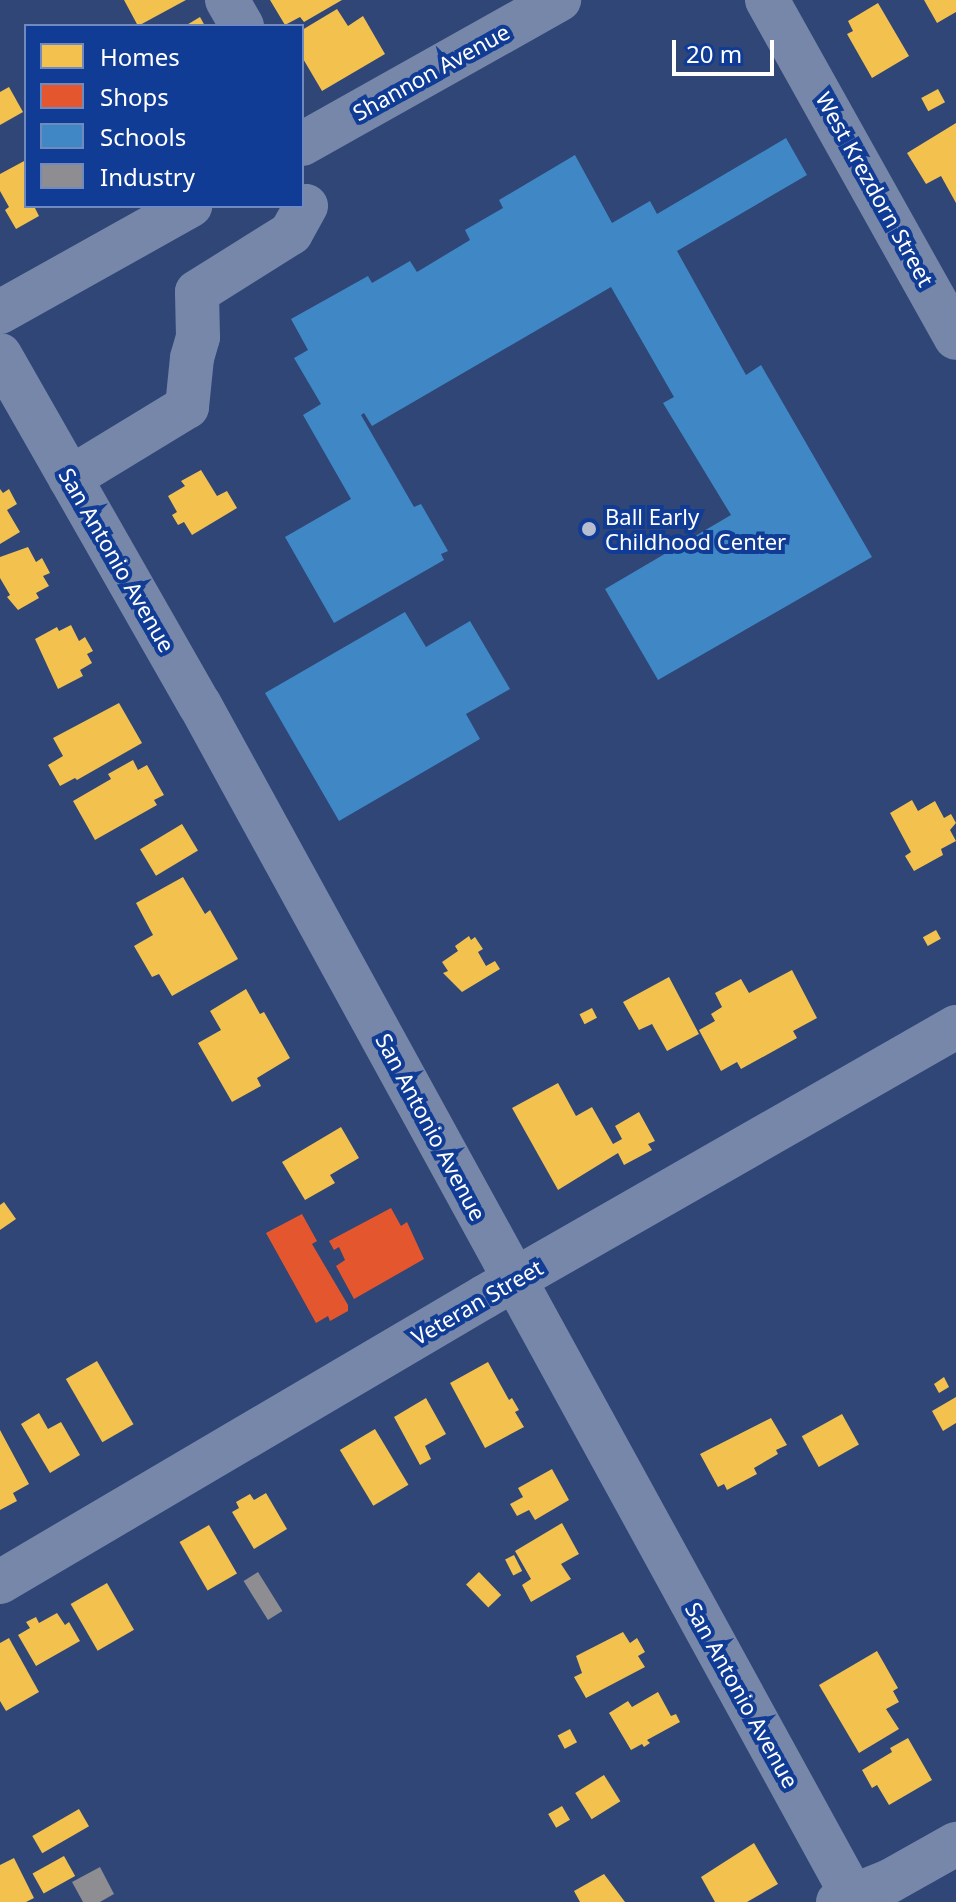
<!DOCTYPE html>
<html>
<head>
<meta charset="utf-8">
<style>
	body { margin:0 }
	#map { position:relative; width:956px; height:1902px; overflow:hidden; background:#2f4677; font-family:"Noto Sans",sans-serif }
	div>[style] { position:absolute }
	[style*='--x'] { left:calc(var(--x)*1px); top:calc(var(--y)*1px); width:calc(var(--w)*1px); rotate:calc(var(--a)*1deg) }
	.homes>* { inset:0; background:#f2c14e; transform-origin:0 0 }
	.shops>* { inset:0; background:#e4572e }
	.schools>* { inset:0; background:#3f88c5 }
	.industry>* { inset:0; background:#8d8d92; transform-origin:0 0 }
	.minor>* { height:44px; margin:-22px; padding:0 22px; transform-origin:22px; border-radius:22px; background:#7787a9 }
	.dots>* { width:22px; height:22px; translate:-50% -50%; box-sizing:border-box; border:4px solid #103c96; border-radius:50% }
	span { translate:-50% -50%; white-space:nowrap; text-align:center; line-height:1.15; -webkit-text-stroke:8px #103c96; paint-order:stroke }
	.street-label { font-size:22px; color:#fff }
	.poi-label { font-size:22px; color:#fff }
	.left { translate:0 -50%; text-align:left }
	.legend { position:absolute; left:24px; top:24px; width:280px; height:184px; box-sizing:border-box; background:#103c96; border:2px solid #708ac0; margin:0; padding:10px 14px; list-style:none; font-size:24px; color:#fff }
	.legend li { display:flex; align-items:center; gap:16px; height:40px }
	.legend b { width:40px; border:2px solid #708ac0 }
	.scale { position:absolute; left:672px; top:40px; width:102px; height:36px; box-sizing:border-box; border:4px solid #fff; border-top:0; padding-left:10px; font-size:24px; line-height:28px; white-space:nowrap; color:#fff; -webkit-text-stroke:6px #103c96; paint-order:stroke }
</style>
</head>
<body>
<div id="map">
	<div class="homes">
		<div style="clip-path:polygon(124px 0,186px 0,138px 26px)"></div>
		<div style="clip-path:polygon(270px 0,342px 0,304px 22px,300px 17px,285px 25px)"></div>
		<div style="clip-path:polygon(924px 0,956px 0,956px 12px,937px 23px)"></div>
		<div style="clip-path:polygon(878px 3px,909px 56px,872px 78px,847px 34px,853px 31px,848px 21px)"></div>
		<div style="clip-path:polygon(337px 9px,348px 26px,363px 16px,385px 54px,322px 91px,302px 57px,302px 30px)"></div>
		<div style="clip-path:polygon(200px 17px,205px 26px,185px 26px)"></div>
		<div style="clip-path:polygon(9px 87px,23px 112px,0 125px,0 92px)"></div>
		<div style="left:938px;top:89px;width:15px;height:19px;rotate:62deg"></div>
		<div style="clip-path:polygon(956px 123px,956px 203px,941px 176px,926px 184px,907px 153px)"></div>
		<div style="clip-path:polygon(26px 160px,26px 206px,34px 206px,39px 216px,16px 229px,5px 210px,9px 207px,0 191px,0 174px)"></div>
		<div style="clip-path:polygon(201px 470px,217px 496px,227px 491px,237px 508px,192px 535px,184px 522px,178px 525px,172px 515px,177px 512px,168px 496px,185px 486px,181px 481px)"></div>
		<div style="clip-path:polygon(0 489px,3px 493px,9px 489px,17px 504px,7px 510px,20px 532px,0 544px)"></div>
		<div style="clip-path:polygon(28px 547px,36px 562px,42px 558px,50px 573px,43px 576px,49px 586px,36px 593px,39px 598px,18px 610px,7px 597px,10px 595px,0 578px,0 557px)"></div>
		<div style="clip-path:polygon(71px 625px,79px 641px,85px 637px,93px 651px,87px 654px,92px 663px,80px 670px,83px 676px,58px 689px,35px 639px,57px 627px,59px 631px)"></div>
		<div style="clip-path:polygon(119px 703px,142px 743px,77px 780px,75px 778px,60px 786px,48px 765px,63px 756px,53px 738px)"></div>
		<div style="clip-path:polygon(133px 760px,138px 770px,147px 765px,164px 795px,154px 800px,157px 805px,95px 840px,73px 801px,111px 779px,108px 774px)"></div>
		<div style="clip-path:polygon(912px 800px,918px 811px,935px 801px,944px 818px,951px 814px,956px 823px,950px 830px,956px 841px,941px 849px,943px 855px,914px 871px,905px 856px,911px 852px,890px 813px)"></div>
		<div style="left:182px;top:824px;width:31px;height:49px;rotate:59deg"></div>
		<div style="clip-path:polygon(183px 877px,205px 914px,210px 910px,238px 959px,172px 996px,159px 974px,152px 977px,134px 946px,153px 935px,136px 903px)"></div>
		<div style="left:936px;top:930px;width:10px;height:15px;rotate:61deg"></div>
		<div style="clip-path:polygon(469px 936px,471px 940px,475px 937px,483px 949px,478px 952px,486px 966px,495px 961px,500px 969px,462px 992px,443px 973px,448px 971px,442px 962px,458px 951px,455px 946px)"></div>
		<div style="clip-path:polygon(792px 970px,817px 1018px,793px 1031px,797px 1038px,741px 1069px,737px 1062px,721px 1071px,699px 1030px,715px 1021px,711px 1014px,722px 1007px,715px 993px,741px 979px,749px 993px)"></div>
		<div style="clip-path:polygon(669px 977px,699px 1034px,667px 1051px,652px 1024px,639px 1030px,623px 1002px)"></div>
		<div style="clip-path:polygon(246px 989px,260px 1014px,264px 1012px,290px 1058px,257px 1078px,261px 1086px,232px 1102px,198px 1043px,221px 1030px,210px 1011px)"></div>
		<div style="left:592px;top:1008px;width:11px;height:14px;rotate:63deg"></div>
		<div style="clip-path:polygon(558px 1083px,576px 1116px,592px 1107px,613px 1144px,622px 1139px,615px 1126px,639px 1112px,655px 1141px,648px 1144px,652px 1150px,624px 1165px,618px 1153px,558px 1190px,512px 1108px)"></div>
		<div style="clip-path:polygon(341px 1127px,359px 1158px,330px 1175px,335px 1183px,305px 1200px,282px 1162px)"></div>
		<div style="clip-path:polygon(4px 1202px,16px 1219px,0 1230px,0 1205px)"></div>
		<div style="left:97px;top:1361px;width:73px;height:36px;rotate:60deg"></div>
		<div style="clip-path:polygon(488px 1362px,509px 1400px,512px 1398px,519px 1410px,515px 1412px,524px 1427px,485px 1448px,450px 1383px)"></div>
		<div style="clip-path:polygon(944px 1377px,949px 1387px,939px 1393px,934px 1384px)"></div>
		<div style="clip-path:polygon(956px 1397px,956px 1423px,943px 1431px,932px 1411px)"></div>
		<div style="clip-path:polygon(426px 1398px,446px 1434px,425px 1446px,431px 1459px,420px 1465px,394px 1417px)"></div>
		<div style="clip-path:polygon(39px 1413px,48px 1429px,61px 1422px,80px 1455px,50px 1473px,21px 1424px)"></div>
		<div style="left:842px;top:1414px;width:35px;height:46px;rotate:61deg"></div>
		<div style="clip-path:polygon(771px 1418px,787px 1445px,776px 1450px,778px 1454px,754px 1468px,757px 1474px,727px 1490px,724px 1484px,718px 1487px,700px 1454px)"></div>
		<div style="left:375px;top:1429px;width:65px;height:41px;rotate:59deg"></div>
		<div style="clip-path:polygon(0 1430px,29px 1484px,13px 1493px,17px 1501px,0 1510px)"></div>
		<div style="clip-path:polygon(552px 1469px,569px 1500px,535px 1520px,529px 1510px,517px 1516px,510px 1504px,523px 1497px,518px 1488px)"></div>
		<div style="clip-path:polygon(266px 1493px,287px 1529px,254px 1549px,232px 1512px,239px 1508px,236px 1502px,250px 1494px,254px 1500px)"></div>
		<div style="clip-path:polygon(562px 1523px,579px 1554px,561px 1564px,571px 1579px,531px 1602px,522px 1585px,531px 1579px,515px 1551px)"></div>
		<div style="left:209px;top:1525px;width:56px;height:34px;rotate:60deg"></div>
		<div style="left:514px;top:1555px;width:18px;height:10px;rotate:63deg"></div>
		<div style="left:479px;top:1572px;width:32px;height:18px;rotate:46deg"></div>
		<div style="left:107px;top:1583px;width:54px;height:42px;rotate:60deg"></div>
		<div style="clip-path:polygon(57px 1613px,65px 1625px,69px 1622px,80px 1641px,36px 1666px,18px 1635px,30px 1628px,26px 1622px,36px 1617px,39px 1623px)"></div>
		<div style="clip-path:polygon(623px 1632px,630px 1643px,637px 1638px,645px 1652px,638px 1656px,645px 1667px,586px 1698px,574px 1677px,582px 1673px,576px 1656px)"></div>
		<div style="clip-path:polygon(9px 1638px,39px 1692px,6px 1711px,0 1701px,0 1643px)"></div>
		<div style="clip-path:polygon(877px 1651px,898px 1688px,893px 1691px,899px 1702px,886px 1709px,899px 1729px,859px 1753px,819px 1685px)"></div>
		<div style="clip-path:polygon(658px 1692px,671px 1716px,676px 1714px,680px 1722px,647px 1740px,650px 1743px,644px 1747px,642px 1744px,631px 1750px,609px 1713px,628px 1701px,632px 1707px)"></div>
		<div style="left:570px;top:1729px;width:15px;height:14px;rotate:62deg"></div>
		<div style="clip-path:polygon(908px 1738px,932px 1780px,889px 1805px,877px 1785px,872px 1788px,862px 1770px,892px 1752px,890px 1748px)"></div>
		<div style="left:604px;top:1775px;width:31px;height:34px;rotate:58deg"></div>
		<div style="left:562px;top:1806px;width:16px;height:16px;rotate:60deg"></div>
		<div style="left:79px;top:1809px;width:20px;height:54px;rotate:60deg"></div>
		<div style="clip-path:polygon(754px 1843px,778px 1884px,747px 1902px,715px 1902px,701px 1877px)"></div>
		<div style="left:64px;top:1856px;width:23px;height:36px;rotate:61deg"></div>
		<div style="clip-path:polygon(14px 1858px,34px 1898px,26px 1902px,0 1902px,0 1865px)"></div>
		<div style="clip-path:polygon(604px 1874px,625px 1902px,580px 1902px,574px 1891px)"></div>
	</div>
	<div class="shops">
		<div style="clip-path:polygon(391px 1208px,401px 1226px,407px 1222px,424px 1259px,354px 1299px,336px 1266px,345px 1260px,339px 1247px,334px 1250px,329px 1241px)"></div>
		<div style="clip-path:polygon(302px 1214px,317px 1241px,312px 1244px,348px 1305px,348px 1311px,330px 1321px,328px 1316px,316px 1323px,266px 1233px)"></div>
	</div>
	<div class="schools">
		<div style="clip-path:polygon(786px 138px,807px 175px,677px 251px,746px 375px,761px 365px,872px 557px,658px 680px,605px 589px,731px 515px,663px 403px,674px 397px,611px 287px,372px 426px,364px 413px,361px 415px,414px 507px,421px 504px,448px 551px,441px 554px,444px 560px,334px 623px,285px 537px,351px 499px,303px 415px,321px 404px,294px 358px,308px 350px,291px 319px,368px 276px,372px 283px,410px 261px,417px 272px,470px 240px,465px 230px,503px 208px,499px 200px,575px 155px,612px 223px,650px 201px,657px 214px)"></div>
		<div style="clip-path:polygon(405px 612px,426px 647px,470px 621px,510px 689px,466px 714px,480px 739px,339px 821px,265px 693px)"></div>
	</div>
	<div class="industry">
		<div style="left:258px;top:1572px;width:46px;height:17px;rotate:58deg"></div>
		<div style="clip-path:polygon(100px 1867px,114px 1894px,100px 1902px,83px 1902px,72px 1882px)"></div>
	</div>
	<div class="minor">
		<div style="--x:227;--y:0;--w:30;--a:60"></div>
		<div style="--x:767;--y:0;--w:387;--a:60.8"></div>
		<div style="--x:302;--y:144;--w:295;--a:-29.3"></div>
		<div style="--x:0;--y:312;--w:218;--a:-29.2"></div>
		<div style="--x:0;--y:355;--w:403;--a:60.3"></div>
		<div style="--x:200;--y:705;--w:1365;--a:61.28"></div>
		<div style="--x:70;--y:478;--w:137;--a:-31.3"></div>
		<div style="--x:187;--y:407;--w:49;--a:-84.2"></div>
		<div style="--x:192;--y:358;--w:22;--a:-74"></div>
		<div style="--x:198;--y:337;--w:45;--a:-91.3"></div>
		<div style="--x:197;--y:292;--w:111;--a:-32.1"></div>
		<div style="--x:291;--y:233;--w:31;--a:-61"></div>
		<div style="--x:0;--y:1582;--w:562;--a:-30.49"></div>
		<div style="--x:484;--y:1297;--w:544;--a:-29.77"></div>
		<div style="--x:838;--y:1902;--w:56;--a:-22"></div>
		<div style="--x:890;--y:1881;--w:76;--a:-29.3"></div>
	</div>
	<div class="dots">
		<div style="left:589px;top:529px;background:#b6becf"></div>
	</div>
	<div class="street-label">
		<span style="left:431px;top:72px;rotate:-29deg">Shannon Avenue</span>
		<span style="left:875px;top:189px;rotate:61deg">West Krezdorn Street</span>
		<span style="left:117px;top:560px;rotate:60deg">San Antonio Avenue</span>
		<span style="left:431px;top:1127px;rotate:62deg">San Antonio Avenue</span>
		<span style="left:477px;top:1302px;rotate:-30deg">Veteran Street</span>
		<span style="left:742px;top:1695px;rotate:61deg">San Antonio Avenue</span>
	</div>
	<div class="poi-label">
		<span class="left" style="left:605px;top:529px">Ball Early<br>Childhood Center</span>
	</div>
	<ul class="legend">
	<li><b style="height:22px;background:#f2c14e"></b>Homes</li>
	<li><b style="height:22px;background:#e4572e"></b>Shops</li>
	<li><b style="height:22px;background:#3f88c5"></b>Schools</li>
	<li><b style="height:22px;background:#8d8d92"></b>Industry</li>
	</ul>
	<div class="scale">20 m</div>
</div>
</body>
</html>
